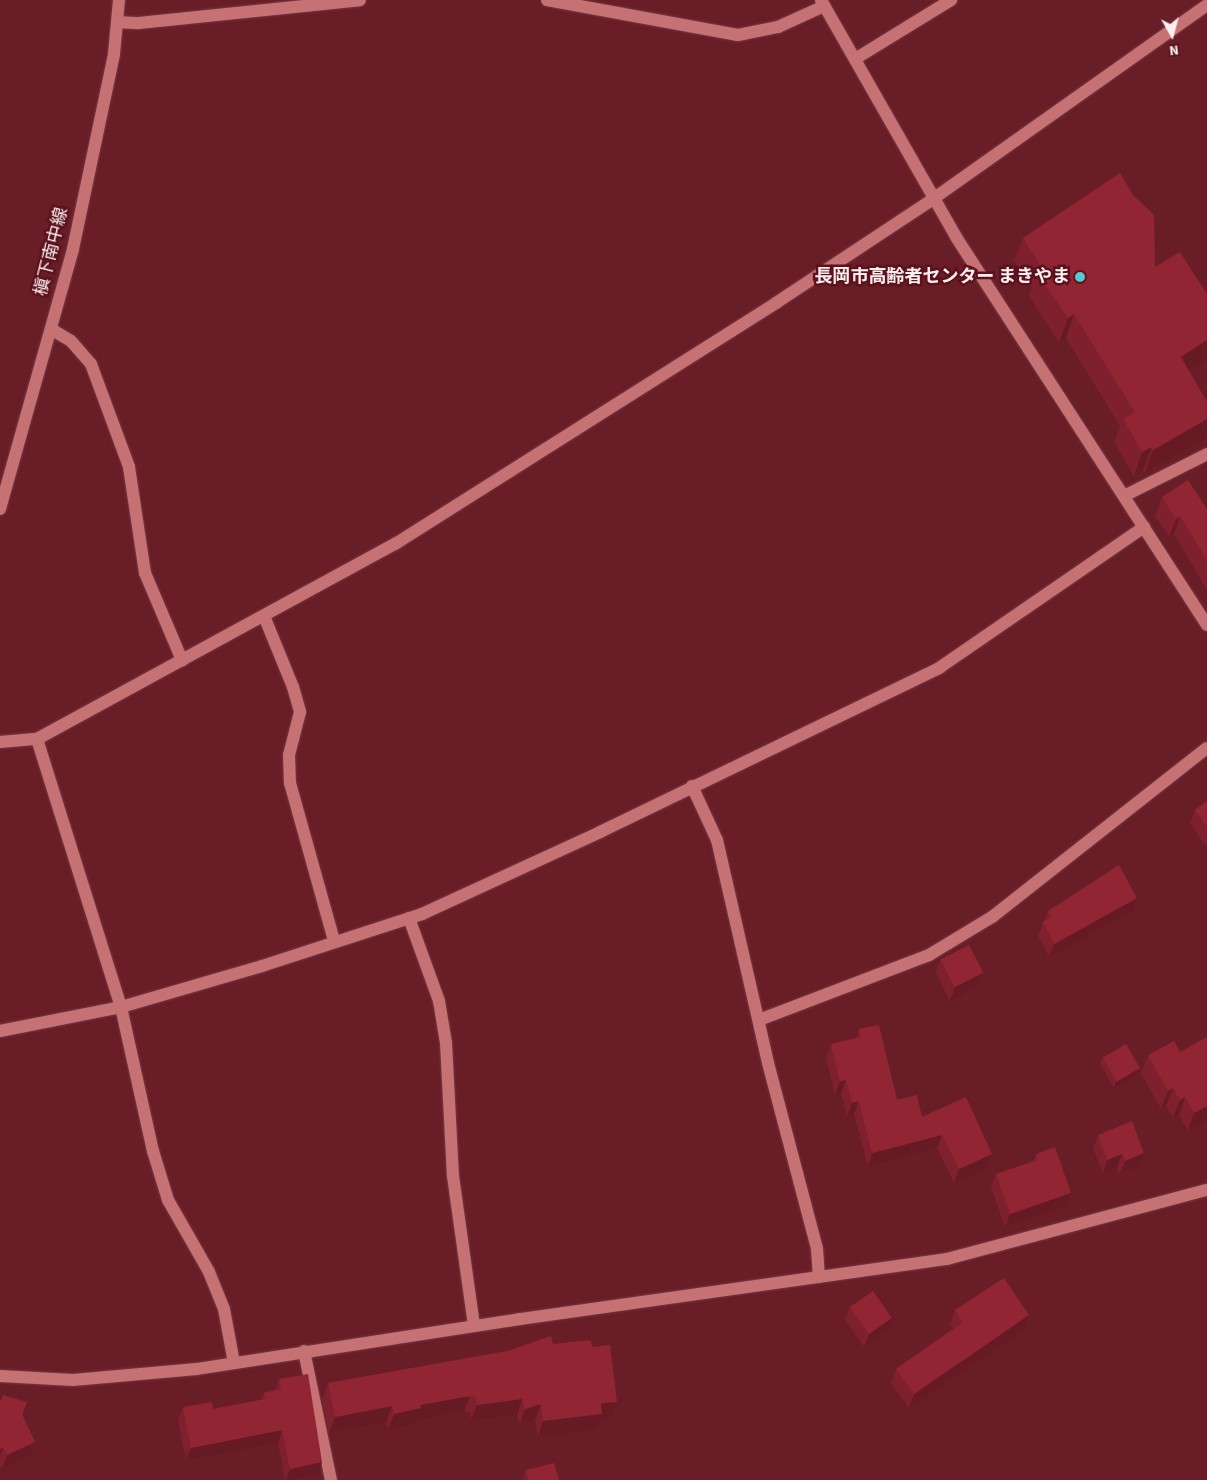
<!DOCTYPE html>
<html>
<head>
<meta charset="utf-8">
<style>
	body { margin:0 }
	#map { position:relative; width:1207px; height:1480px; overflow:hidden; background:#691e27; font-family:"Source Sans 3","Noto Sans JP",sans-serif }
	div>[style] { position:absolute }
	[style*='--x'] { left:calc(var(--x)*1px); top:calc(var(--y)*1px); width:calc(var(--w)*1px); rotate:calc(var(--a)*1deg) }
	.roads { filter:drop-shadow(0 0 1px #753a44) drop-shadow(0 0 1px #753a44) }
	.minor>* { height:12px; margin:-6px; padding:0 6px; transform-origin:6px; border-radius:6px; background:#c67174 }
	.secondary>* { height:12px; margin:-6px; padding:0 6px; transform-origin:6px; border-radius:6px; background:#c67174 }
	.wall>* { inset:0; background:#7e202d }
	.shaded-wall>* { inset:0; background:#661a24 }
	.building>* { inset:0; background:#922534; transform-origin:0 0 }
	.dots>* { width:14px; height:14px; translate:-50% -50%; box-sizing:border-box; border:2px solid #5d111d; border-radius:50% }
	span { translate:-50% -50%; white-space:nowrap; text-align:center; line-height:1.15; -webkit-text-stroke:5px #5d111d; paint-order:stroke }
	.street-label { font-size:18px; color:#faf0f0 }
	.poi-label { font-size:18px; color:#faf0f0; font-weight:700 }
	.right { translate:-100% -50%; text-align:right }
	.north { position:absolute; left:1147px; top:10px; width:50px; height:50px; -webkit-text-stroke:4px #5d111d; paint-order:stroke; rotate:173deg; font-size:14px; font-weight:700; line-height:20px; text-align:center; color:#faf0f0 }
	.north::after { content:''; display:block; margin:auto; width:18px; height:22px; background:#faf0f0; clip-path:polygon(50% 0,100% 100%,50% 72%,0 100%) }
</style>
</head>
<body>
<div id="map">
	<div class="roads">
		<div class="minor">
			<div style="--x:547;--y:0;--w:194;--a:10.4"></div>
			<div style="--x:738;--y:35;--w:41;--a:-11.3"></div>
			<div style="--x:778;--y:27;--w:51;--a:-24.5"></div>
			<div style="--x:821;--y:0;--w:273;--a:60.3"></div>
			<div style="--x:956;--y:237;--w:462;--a:57.1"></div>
			<div style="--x:117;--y:22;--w:22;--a:3"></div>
			<div style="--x:139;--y:23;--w:222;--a:-5.9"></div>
			<div style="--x:855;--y:59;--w:113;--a:-31.6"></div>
			<div style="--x:51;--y:329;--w:23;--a:31"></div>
			<div style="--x:71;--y:341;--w:30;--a:49"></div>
			<div style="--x:91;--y:364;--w:110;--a:69.7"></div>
			<div style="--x:129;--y:467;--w:107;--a:81.4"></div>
			<div style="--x:145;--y:573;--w:95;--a:67"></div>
			<div style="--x:1124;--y:496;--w:93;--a:-26.8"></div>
			<div style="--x:264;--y:616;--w:77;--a:67.8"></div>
			<div style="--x:293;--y:687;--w:26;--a:74"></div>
			<div style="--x:300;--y:712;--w:44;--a:104.3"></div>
			<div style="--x:289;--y:755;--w:28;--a:88"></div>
			<div style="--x:290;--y:783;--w:164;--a:74.4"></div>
			<div style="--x:37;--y:739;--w:281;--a:72.6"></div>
			<div style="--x:121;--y:1007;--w:148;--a:77.5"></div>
			<div style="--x:153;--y:1151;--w:51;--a:73"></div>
			<div style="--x:168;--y:1200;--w:83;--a:60.3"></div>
			<div style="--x:209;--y:1272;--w:40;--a:68"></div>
			<div style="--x:224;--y:1309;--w:55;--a:79.5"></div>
			<div style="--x:0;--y:742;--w:37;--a:-5"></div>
			<div style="--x:37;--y:739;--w:408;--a:-28.6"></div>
			<div style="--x:395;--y:544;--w:451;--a:-32.3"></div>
			<div style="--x:776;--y:303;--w:188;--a:-33.5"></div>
			<div style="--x:933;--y:199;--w:336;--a:-35.3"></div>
			<div style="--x:692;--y:786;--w:60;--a:65.2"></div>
			<div style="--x:717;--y:840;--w:229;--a:77.1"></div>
			<div style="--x:768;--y:1063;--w:192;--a:75.2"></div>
			<div style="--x:817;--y:1249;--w:28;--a:86"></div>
			<div style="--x:409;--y:918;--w:88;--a:70.1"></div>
			<div style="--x:439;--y:1001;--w:43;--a:80.5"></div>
			<div style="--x:446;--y:1043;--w:133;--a:87"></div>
			<div style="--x:453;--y:1176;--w:151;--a:82"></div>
			<div style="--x:759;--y:1020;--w:182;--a:-20.9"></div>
			<div style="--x:929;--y:955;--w:74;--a:-31.1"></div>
			<div style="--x:992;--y:917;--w:273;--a:-38.2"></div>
			<div style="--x:0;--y:1031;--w:123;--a:-11.2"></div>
			<div style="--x:121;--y:1007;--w:147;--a:-16.2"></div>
			<div style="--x:262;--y:966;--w:168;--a:-18"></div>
			<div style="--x:422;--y:914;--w:196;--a:-24.7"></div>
			<div style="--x:600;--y:832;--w:377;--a:-25.8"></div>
			<div style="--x:939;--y:668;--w:249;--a:-34.5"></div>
			<div style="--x:304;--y:1351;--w:132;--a:78.2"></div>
			<div style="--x:0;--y:1376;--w:73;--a:3.1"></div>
			<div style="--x:73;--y:1380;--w:124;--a:-5.1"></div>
			<div style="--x:197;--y:1369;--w:327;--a:-8.8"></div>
			<div style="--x:520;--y:1319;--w:431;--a:-8"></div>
			<div style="--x:947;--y:1259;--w:269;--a:-14.9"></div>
		</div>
		<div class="secondary">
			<div style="--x:0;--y:509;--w:270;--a:-74.3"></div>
			<div style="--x:73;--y:249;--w:199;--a:-78.1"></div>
			<div style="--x:114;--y:54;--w:54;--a:-84.7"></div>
		</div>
	</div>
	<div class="wall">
		<div style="clip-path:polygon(1023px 238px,1155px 267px,1189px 370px,1207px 402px,1207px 435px,1206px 439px,1145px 473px,1143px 470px,1134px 476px,1114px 442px,1120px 426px,1066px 338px,1059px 342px,1029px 296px,1032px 288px,1014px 261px)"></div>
		<div style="clip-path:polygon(1162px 497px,1207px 509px,1207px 590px,1174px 534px,1169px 537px,1155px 516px)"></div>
		<div style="clip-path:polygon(1207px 801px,1207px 843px,1205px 845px,1190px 823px,1195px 810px)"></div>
		<div style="clip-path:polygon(1048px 911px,1133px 911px,1049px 957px,1038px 936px)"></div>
		<div style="clip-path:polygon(940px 959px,983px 973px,978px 986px,950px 1001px,936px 973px)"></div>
		<div style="clip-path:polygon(859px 1029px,897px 1100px,922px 1117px,987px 1168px,954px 1183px,937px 1148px,868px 1166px,854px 1114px,847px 1116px,841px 1093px,835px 1095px,826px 1058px,831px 1044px,856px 1038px)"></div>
		<div style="clip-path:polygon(1148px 1055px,1207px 1120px,1188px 1131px,1179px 1115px,1173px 1118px,1166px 1106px,1161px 1109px,1141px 1073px)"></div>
		<div style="clip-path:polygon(1102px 1057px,1138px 1075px,1114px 1088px,1100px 1064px)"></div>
		<div style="clip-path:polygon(1098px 1135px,1139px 1167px,1120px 1174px,1117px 1168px,1103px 1173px,1093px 1149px)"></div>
		<div style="clip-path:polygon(1036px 1154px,1066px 1206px,1005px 1227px,991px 1187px,996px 1174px,1033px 1161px)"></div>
		<div style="clip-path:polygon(850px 1307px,887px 1331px,864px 1347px,845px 1320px)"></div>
		<div style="clip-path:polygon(955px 1310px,1029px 1315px,1025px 1329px,909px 1408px,891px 1383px,896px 1369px,954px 1329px,950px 1324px)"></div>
		<div style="clip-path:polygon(553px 1344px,592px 1347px,611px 1418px,601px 1419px,596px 1430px,538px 1437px,535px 1419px,520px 1424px,517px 1415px,471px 1420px,470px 1412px,464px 1411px,416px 1420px,415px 1424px,388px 1430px,386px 1422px,329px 1433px,322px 1399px,328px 1383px)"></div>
		<div style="clip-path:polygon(279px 1379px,318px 1475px,292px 1480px,285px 1480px,278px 1443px,186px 1460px,178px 1420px,183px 1407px,213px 1409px,261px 1400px,264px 1393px,275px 1390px)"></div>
		<div style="clip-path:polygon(0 1402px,27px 1402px,22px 1415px,30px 1456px,2px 1469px,0 1465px)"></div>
		<div style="clip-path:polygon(526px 1470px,559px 1480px,522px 1480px)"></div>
	</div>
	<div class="shaded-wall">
		<div style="clip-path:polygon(1074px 314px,1066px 338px,1059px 342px,1068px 318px)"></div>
		<div style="clip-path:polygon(1207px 340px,1207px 359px,1172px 381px,1181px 357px)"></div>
		<div style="clip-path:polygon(1207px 419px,1207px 435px,1206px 439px,1145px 473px,1153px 450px)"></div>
		<div style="clip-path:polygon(1152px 447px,1143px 470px,1134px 476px,1142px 452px)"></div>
		<div style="clip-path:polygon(1180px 516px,1174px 534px,1169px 537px,1176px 519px)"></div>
		<div style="clip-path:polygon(1137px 898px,1133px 911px,1049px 957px,1054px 944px)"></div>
		<div style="clip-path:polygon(983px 973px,978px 986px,950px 1001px,955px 987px)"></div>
		<div style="clip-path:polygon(1140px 1068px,1138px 1075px,1114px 1088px,1116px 1081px)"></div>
		<div style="clip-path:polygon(846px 1080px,841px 1093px,835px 1095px,840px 1081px)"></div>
		<div style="clip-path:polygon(1173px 1088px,1166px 1106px,1161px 1109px,1168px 1091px)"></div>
		<div style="clip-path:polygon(1185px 1097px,1179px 1115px,1173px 1118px,1180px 1100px)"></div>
		<div style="clip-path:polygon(859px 1101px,854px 1114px,847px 1116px,852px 1103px)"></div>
		<div style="clip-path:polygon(1207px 1106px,1207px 1120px,1188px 1131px,1194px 1113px)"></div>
		<div style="clip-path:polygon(942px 1135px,937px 1148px,868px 1166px,872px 1153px)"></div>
		<div style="clip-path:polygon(1144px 1153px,1139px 1167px,1120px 1174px,1125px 1161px)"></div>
		<div style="clip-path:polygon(992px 1154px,987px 1168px,954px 1183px,959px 1169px)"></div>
		<div style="clip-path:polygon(1122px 1154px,1117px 1168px,1103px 1173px,1107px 1160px)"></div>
		<div style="clip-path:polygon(1071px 1193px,1066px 1206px,1005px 1227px,1010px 1214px)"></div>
		<div style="clip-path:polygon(1029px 1315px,1025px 1329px,909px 1408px,914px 1394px)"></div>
		<div style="clip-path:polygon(892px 1318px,887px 1331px,864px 1347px,869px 1334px)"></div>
		<div style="clip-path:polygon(470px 1396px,464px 1411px,416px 1420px,415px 1424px,388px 1430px,394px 1414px,420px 1405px)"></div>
		<div style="clip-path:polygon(522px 1399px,517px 1415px,471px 1420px,477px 1405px)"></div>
		<div style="clip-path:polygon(617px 1402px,611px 1418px,601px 1419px,596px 1430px,538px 1437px,543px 1421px,601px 1403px)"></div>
		<div style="clip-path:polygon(541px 1404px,535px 1419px,520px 1424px,525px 1409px)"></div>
		<div style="clip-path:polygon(392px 1406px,386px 1422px,329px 1433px,335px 1417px)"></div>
		<div style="clip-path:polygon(282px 1430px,278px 1443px,186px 1460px,191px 1448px)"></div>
		<div style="clip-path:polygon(35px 1442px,30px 1456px,2px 1469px,7px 1455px)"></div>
		<div style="clip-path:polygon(3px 1447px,0 1456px,0 1449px)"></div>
		<div style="clip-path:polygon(322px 1462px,318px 1475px,292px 1480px,286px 1480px,290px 1469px)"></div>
	</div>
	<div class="building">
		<div style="clip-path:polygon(1120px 173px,1133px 195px,1154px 215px,1155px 267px,1180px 252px,1207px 294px,1207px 340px,1181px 357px,1207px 402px,1207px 419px,1153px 450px,1152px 447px,1142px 452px,1123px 419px,1135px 412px,1074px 314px,1068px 318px,1037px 273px,1043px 269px,1023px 238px)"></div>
		<div style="clip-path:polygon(1188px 480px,1207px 509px,1207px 560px,1180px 516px,1176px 519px,1162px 497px)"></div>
		<div style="clip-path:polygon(1207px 801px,1207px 827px,1195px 810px)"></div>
		<div style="clip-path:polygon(1119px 865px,1137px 898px,1054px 944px,1043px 922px,1051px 917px,1048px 911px)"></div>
		<div style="left:969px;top:945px;width:31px;height:32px;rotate:63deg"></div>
		<div style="clip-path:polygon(879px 1025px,897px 1100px,917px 1095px,922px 1117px,966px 1097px,992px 1154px,959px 1169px,942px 1135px,872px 1153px,859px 1101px,852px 1103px,846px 1080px,840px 1081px,831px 1044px,861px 1037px,859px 1029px)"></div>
		<div style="clip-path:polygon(1207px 1037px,1207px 1106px,1194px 1113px,1185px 1097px,1180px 1100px,1173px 1088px,1168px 1091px,1148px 1055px,1174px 1041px,1180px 1052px)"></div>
		<div style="left:1126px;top:1044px;width:28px;height:27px;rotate:60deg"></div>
		<div style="clip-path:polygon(1132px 1121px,1144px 1153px,1125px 1161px,1122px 1154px,1107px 1160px,1098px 1135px)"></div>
		<div style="clip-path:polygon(1055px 1147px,1071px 1193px,1010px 1214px,996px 1174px,1038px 1160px,1036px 1154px)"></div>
		<div style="clip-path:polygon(1004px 1278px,1029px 1315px,914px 1394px,896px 1369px,963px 1322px,955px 1310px)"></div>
		<div style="left:873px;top:1291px;width:33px;height:28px;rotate:55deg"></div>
		<div style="clip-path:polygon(551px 1336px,553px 1344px,591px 1340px,592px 1347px,610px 1345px,617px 1402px,601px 1403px,602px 1414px,543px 1421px,541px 1404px,525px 1409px,522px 1399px,477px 1405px,476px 1397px,470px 1396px,420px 1405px,421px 1408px,394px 1414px,392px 1406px,335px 1417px,328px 1383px,507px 1351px)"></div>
		<div style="clip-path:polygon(308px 1374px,322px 1462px,290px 1469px,282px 1430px,191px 1448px,183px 1407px,212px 1402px,213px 1409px,265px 1399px,264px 1393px,281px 1389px,279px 1379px)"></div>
		<div style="clip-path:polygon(3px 1395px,27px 1402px,22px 1414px,35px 1442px,7px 1455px,3px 1447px,0 1449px,0 1402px)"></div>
		<div style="clip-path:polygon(554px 1463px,559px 1480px,528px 1480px,526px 1470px)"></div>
	</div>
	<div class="dots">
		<div style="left:1080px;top:277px;background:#52ccd0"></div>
	</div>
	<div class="street-label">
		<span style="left:52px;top:252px;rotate:-76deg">槇下南中線</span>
	</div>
	<div class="poi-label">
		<span class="right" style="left:1070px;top:277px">長岡市高齢者センター まきやま</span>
	</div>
	<div class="north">N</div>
</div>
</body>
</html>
